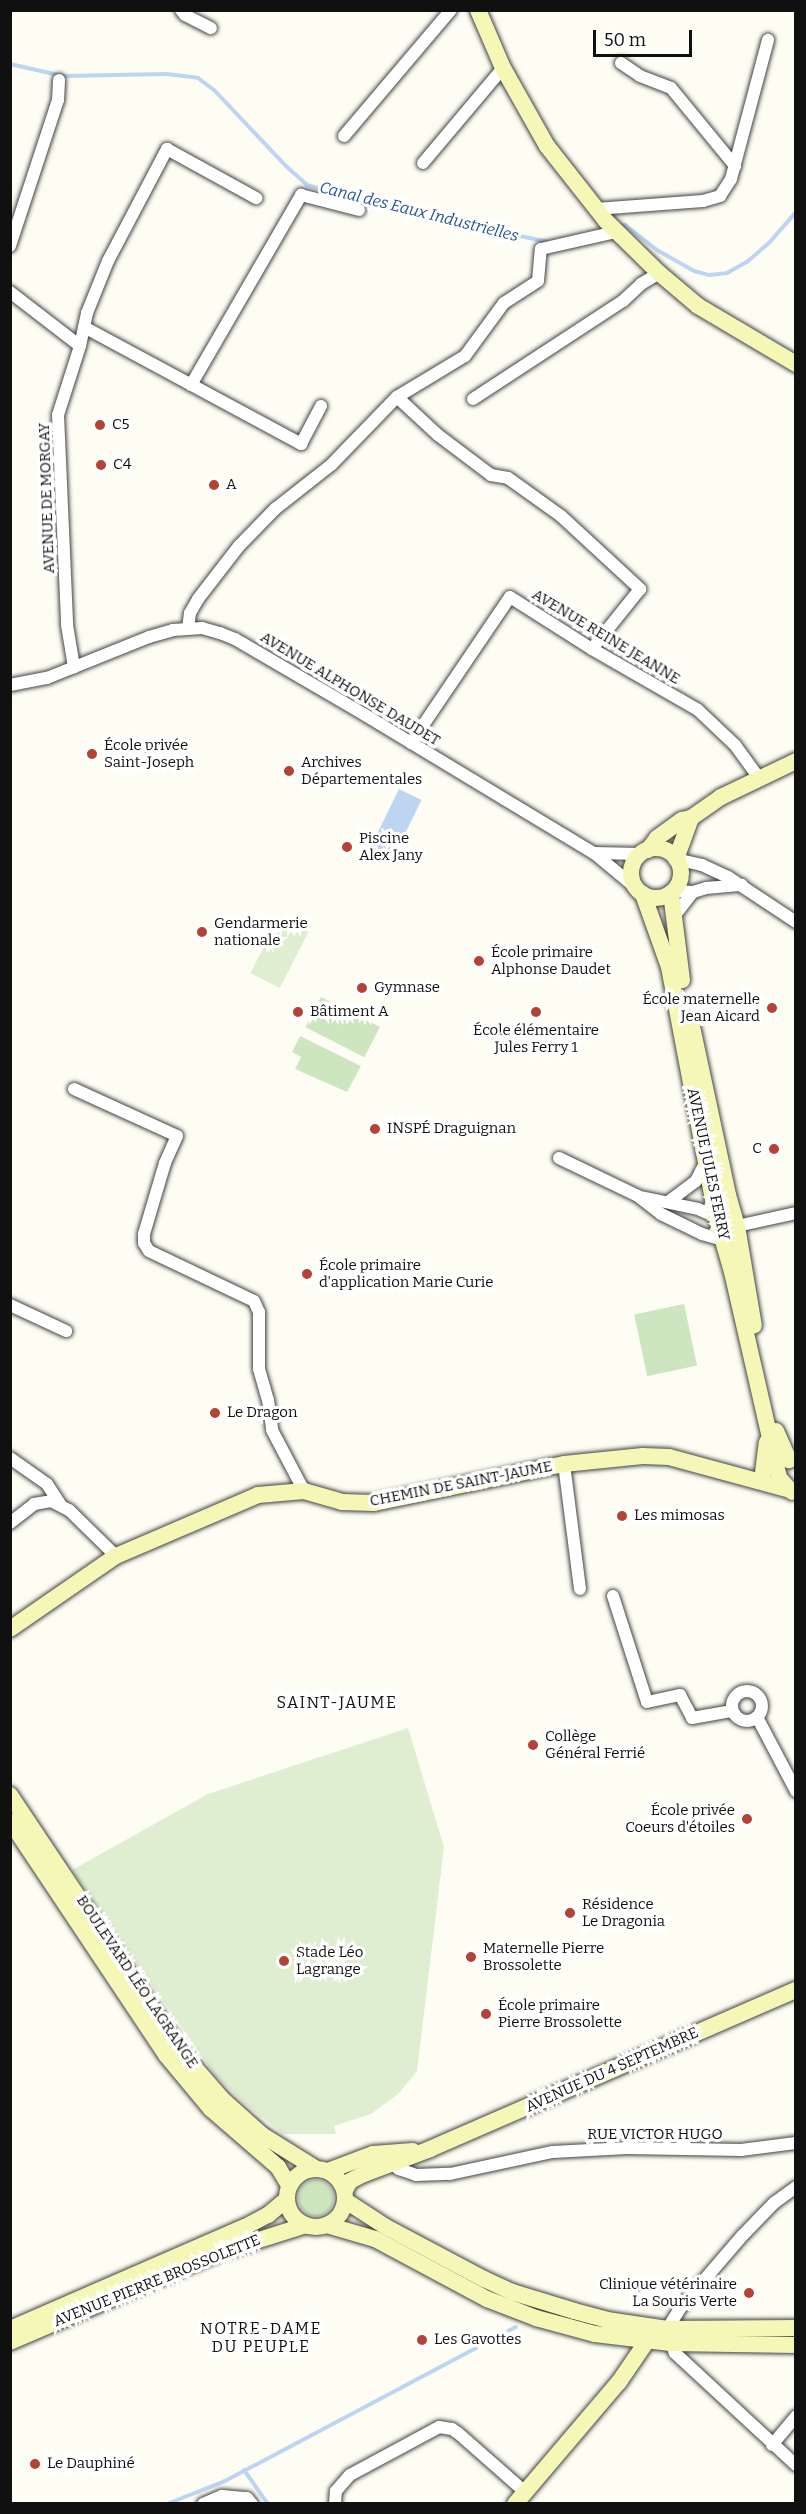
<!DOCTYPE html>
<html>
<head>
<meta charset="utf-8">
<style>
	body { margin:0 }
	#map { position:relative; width:806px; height:2514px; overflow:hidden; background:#fefdf4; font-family:Bitter,serif }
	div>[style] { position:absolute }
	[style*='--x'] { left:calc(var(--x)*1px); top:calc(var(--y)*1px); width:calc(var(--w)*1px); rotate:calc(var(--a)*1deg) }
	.green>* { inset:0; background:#cde6c0; transform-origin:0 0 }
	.round { border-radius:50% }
	.pitch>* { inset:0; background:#dfeed1; transform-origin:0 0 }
	.water>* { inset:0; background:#bdd5f0; transform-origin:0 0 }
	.stream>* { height:4px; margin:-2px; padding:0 2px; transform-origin:2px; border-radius:2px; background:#bdd5f0 }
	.roads { filter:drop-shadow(0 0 2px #434343) drop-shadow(0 0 2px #434343) }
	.street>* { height:12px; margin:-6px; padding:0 6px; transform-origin:6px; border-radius:6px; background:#fff }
	.street>.ring { margin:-6px; padding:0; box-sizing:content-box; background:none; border:12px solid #fff; border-radius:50% }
	.secondary>* { height:16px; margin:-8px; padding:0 8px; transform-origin:8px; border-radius:8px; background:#f4f7b6 }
	.secondary>.ring { margin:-8px; padding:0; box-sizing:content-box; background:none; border:16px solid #f4f7b6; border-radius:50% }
	.dots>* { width:16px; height:16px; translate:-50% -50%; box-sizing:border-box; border:3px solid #fff; border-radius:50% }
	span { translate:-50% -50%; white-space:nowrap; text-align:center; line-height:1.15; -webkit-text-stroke:6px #fff; paint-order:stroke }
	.poi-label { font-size:15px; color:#101010 }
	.left { translate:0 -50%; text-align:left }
	.right { translate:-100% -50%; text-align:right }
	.street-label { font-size:15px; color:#101010 }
	.water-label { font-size:16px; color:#255296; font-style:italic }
	.neighbourhood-label { font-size:16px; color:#101010; letter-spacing:1.5px }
	.frame { position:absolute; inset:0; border:12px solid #101010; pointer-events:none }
	.scale { position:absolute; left:593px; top:30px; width:99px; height:27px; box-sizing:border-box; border:3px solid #101010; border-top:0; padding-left:8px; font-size:18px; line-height:21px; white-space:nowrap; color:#101010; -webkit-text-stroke:4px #fff; paint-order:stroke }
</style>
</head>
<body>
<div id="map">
	<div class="green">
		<div style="left:321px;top:997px;width:66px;height:34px;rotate:27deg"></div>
		<div style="clip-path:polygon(300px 1036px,361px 1066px,347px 1092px,295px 1069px,301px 1057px,292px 1052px)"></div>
		<div style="left:684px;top:1304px;width:63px;height:51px;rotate:78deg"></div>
		<div class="round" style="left:298px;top:2180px;width:36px;height:36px"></div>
	</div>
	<div class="pitch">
		<div style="left:279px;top:917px;width:33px;height:63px;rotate:27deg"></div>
		<div style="clip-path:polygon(408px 1728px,444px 1847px,417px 2071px,398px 2094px,371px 2114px,334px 2126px,336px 2134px,283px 2134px,245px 2104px,215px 2075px,72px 1870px,208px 1794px)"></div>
	</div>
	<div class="water">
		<div style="left:399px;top:789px;width:25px;height:66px;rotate:26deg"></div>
	</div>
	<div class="stream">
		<div style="--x:10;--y:64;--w:54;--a:12.8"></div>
		<div style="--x:63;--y:76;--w:104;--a:-1.1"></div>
		<div style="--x:167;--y:74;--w:31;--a:7"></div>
		<div style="--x:198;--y:78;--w:21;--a:37"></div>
		<div style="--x:215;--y:91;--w:103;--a:46.6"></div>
		<div style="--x:286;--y:166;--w:28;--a:42"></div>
		<div style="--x:307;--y:185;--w:88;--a:15.8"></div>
		<div style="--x:392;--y:209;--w:159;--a:11.9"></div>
		<div style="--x:620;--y:226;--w:5;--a:-11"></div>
		<div style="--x:625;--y:225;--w:41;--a:38"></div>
		<div style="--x:657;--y:250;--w:43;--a:29.6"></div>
		<div style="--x:694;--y:271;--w:16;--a:15"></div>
		<div style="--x:709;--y:275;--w:18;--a:-6"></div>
		<div style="--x:727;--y:273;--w:23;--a:-29"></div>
		<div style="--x:747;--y:262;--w:29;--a:-41"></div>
		<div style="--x:769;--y:243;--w:41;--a:-48.9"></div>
		<div style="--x:244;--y:2470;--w:42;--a:54.8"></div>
		<div style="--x:167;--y:2504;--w:62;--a:-21.6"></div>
		<div style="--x:225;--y:2481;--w:329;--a:-27.9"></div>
	</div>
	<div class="roads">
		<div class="street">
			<div style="--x:181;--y:10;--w:6;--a:51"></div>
			<div style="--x:185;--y:15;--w:29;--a:27"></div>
			<div style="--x:621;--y:63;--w:23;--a:34"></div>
			<div style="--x:640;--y:76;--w:33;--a:21"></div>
			<div style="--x:671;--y:88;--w:101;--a:50.6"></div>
			<div style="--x:344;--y:136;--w:165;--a:-49.7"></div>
			<div style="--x:423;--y:163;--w:124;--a:-49.9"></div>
			<div style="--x:596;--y:209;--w:107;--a:-4.3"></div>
			<div style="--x:703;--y:201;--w:18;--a:-16"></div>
			<div style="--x:720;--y:196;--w:20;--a:-57"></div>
			<div style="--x:731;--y:179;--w:144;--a:-75.1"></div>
			<div style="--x:10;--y:246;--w:154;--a:-71.8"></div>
			<div style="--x:58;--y:100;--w:20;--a:-87"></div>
			<div style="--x:10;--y:292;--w:88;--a:37.6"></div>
			<div style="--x:80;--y:346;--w:72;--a:107.7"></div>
			<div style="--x:58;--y:415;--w:210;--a:87.5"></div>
			<div style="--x:67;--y:625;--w:43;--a:80.5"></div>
			<div style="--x:84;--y:327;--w:247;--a:28.3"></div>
			<div style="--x:301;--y:444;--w:43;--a:-62.2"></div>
			<div style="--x:80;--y:346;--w:34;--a:-78"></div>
			<div style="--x:87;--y:313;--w:56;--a:-68"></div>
			<div style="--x:108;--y:261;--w:127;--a:-62.2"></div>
			<div style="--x:167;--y:149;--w:102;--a:28.8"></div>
			<div style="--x:191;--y:385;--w:220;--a:-59.9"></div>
			<div style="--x:301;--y:195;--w:60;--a:14.5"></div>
			<div style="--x:397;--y:397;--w:56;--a:42.8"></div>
			<div style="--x:438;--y:435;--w:66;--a:37"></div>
			<div style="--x:491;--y:475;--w:17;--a:10"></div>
			<div style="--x:508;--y:478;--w:65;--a:35.6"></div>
			<div style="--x:561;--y:516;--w:108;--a:42.7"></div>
			<div style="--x:640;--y:589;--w:77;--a:128.7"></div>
			<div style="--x:473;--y:399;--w:179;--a:-33.2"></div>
			<div style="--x:623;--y:301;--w:25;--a:-43"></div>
			<div style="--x:641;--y:284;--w:21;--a:-31"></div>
			<div style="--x:188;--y:629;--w:16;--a:-83"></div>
			<div style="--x:190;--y:613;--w:16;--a:-60"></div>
			<div style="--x:198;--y:599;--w:67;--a:-52.3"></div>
			<div style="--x:239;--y:546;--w:52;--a:-45.8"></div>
			<div style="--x:275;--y:509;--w:71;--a:-38.2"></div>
			<div style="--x:331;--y:465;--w:95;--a:-45.9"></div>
			<div style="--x:397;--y:397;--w:79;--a:-31.1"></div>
			<div style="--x:465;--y:356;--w:66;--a:-53.7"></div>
			<div style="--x:504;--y:303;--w:40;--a:-32.9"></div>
			<div style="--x:538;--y:281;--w:32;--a:-85"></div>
			<div style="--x:541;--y:249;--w:77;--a:-12.8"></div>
			<div style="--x:10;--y:685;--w:38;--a:-11"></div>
			<div style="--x:47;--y:678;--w:110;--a:-21.9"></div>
			<div style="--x:149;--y:637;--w:25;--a:-16"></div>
			<div style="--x:173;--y:630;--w:29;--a:-4"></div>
			<div style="--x:202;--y:628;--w:19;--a:16"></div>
			<div style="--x:220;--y:633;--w:16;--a:22"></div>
			<div style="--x:235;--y:639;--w:151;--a:30.3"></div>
			<div style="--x:365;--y:715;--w:267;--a:31.1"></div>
			<div style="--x:594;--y:853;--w:55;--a:39.8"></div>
			<div style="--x:411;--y:743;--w:176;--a:-55.9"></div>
			<div style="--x:510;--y:597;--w:97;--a:32.4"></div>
			<div style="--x:592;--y:649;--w:122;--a:29.9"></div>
			<div style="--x:698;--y:710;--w:51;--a:43.4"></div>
			<div style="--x:735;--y:745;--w:39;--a:54"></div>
			<div style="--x:594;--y:853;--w:47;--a:1.2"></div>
			<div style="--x:676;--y:859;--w:27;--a:13"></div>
			<div style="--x:702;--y:865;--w:29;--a:25"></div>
			<div style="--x:728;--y:877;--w:82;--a:33.5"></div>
			<div style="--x:674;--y:891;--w:19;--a:3"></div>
			<div style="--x:693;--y:892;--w:14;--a:-17"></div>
			<div style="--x:706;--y:888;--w:36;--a:-5"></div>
			<div style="--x:675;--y:915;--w:29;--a:-52"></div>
			<div style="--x:74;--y:1089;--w:113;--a:24.5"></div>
			<div style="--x:177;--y:1136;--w:30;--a:114"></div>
			<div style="--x:165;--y:1163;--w:74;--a:106.5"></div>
			<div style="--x:144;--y:1234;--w:9;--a:90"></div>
			<div style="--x:144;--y:1243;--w:9;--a:58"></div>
			<div style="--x:149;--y:1251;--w:116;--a:25.5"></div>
			<div style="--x:254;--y:1301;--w:12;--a:66"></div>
			<div style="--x:259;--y:1312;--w:57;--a:90"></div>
			<div style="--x:259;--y:1369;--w:32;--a:74"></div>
			<div style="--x:268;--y:1400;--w:30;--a:82"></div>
			<div style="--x:272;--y:1430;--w:69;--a:62.3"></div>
			<div style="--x:559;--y:1158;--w:88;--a:25.7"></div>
			<div style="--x:638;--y:1196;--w:29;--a:38"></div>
			<div style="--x:661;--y:1214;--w:46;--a:26"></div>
			<div style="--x:702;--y:1234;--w:22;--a:16"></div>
			<div style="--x:723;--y:1240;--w:4;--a:-45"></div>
			<div style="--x:641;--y:1197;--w:58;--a:11.9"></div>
			<div style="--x:698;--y:1209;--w:43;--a:23.6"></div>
			<div style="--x:668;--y:1202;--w:35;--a:-37"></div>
			<div style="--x:696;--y:1181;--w:22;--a:-63"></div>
			<div style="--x:737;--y:1226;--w:60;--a:-12.4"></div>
			<div style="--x:10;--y:1305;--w:62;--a:24.9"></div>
			<div style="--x:10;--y:1458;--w:45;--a:35.1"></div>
			<div style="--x:47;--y:1484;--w:24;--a:57"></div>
			<div style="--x:564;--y:1464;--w:126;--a:82.7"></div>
			<div style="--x:10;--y:1523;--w:31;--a:-38"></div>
			<div style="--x:34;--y:1504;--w:17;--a:-10"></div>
			<div style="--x:51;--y:1501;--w:20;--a:27"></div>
			<div style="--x:69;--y:1510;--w:66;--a:44.4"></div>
			<div style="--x:613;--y:1596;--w:111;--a:72.2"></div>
			<div style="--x:647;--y:1702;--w:34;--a:-12"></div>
			<div style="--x:680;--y:1695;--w:26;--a:62"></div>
			<div style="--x:692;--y:1718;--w:41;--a:-9.9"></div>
			<div class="ring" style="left:732px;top:1691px;width:18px;height:18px"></div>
			<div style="--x:757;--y:1717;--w:84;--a:62.2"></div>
			<div style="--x:391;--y:2159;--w:5;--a:79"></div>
			<div style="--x:392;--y:2164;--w:9;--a:36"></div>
			<div style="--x:399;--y:2169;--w:18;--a:19"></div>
			<div style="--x:416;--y:2175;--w:34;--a:-2"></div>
			<div style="--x:450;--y:2174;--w:105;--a:-12.1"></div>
			<div style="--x:553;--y:2152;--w:74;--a:-3.1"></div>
			<div style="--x:627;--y:2148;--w:114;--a:1"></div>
			<div style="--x:741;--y:2150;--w:55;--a:-7.3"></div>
			<div style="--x:796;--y:2187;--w:27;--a:144"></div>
			<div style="--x:774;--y:2203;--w:46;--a:134.1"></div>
			<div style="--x:742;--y:2236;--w:94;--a:130.7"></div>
			<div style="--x:681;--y:2307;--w:26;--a:122"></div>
			<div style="--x:667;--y:2329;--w:25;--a:72"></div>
			<div style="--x:675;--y:2353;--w:165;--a:42.8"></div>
			<div style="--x:772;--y:2445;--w:38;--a:-50"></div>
			<div style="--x:203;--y:2504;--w:21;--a:-23"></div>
			<div style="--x:222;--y:2496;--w:25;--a:5"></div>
			<div style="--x:247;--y:2498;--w:8;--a:50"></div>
			<div style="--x:335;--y:2504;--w:13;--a:-86"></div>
			<div style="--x:336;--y:2491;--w:21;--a:-49"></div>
			<div style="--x:350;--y:2475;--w:101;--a:-28.3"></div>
			<div style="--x:439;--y:2427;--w:13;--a:9"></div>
			<div style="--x:452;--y:2429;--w:7;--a:34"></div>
			<div style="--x:458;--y:2433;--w:89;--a:41.4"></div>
		</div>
		<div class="secondary">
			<div style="--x:478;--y:10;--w:63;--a:66.7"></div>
			<div style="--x:503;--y:68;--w:90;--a:60.6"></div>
			<div style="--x:547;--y:146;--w:95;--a:51.8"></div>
			<div style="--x:606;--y:221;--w:74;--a:44.5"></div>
			<div style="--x:659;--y:273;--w:51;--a:40.2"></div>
			<div style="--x:698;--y:306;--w:114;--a:30.6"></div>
			<div class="ring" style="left:631px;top:848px;width:34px;height:34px"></div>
			<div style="--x:648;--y:850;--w:15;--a:-53"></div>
			<div style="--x:657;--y:838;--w:31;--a:-36"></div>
			<div style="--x:682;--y:820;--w:9;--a:-13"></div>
			<div style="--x:691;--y:818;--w:37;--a:-35"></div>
			<div style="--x:721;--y:797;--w:83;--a:-25.6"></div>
			<div style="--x:676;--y:859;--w:44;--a:-69.9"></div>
			<div style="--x:671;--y:893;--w:88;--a:82.8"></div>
			<div style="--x:643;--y:894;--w:77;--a:70.4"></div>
			<div style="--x:669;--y:967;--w:253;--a:79.3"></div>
			<div style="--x:716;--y:1216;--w:58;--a:74.1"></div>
			<div style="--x:732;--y:1272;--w:211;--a:77.1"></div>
			<div style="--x:779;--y:1478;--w:19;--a:47"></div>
			<div style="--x:691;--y:1022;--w:177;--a:77.9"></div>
			<div style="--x:728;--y:1195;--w:32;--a:74"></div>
			<div style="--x:737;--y:1226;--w:101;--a:80.4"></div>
			<div style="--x:776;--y:1431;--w:32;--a:66"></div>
			<div style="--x:763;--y:1473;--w:31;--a:-83"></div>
			<div style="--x:10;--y:1629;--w:129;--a:-34.6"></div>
			<div style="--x:116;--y:1556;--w:155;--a:-23.2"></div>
			<div style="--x:258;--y:1495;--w:46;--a:-5"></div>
			<div style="--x:304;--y:1491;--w:40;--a:16"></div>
			<div style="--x:342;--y:1502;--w:32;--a:2"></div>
			<div style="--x:374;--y:1503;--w:194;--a:-11.6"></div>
			<div style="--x:564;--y:1464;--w:79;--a:-5.8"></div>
			<div style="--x:643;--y:1456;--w:26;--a:2"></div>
			<div style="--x:669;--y:1457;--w:122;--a:15.2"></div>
			<div style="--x:10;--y:1795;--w:310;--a:56.3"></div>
			<div style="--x:182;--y:2053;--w:62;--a:48.9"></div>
			<div style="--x:223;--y:2100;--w:52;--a:41.9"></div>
			<div style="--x:262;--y:2135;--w:62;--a:31.9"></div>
			<div style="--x:10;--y:1821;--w:281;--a:56.3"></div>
			<div style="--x:166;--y:2055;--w:70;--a:50.2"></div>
			<div style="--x:211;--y:2109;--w:89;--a:40.9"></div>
			<div style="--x:278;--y:2167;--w:21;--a:59"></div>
			<div class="ring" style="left:287px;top:2169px;width:42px;height:42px"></div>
			<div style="--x:328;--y:2171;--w:48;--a:-20.7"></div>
			<div style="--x:373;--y:2154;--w:40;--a:-4.3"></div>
			<div style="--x:345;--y:2190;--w:10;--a:-61"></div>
			<div style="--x:350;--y:2181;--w:16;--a:-27"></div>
			<div style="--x:364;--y:2174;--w:71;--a:-20.7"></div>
			<div style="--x:430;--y:2149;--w:399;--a:-23.5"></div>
			<div style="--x:346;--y:2201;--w:48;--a:33"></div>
			<div style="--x:386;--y:2227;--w:111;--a:28"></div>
			<div style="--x:484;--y:2279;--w:31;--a:25"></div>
			<div style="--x:512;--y:2292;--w:65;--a:17"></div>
			<div style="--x:574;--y:2311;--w:34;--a:15"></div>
			<div style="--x:607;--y:2320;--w:61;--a:8.5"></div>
			<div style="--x:667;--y:2329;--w:129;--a:-0.4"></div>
			<div style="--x:327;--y:2225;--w:50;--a:16.3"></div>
			<div style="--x:375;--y:2239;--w:127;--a:28.2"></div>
			<div style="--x:487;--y:2299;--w:53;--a:21.2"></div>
			<div style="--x:536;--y:2318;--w:61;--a:15.2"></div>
			<div style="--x:595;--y:2334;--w:76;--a:6.8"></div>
			<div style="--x:670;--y:2343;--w:126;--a:0.9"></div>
			<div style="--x:10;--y:2329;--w:256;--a:-23.5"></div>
			<div style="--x:245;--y:2227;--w:26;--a:-28"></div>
			<div style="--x:268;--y:2215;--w:25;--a:-40"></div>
			<div style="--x:10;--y:2342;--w:226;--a:-23.2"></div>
			<div style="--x:218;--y:2253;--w:92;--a:-17.7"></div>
			<div style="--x:515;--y:2504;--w:160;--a:-49.6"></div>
			<div style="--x:619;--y:2382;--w:50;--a:-55.7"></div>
			<div style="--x:647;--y:2341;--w:7;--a:-34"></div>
		</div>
	</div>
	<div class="dots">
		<div style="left:100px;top:425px;background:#b34335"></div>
		<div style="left:101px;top:465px;background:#b34335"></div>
		<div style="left:214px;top:485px;background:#b34335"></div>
		<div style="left:92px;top:754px;background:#b34335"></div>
		<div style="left:289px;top:771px;background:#b34335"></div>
		<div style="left:347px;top:847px;background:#b34335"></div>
		<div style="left:202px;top:932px;background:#b34335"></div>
		<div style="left:479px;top:961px;background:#b34335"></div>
		<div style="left:362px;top:988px;background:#b34335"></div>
		<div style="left:772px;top:1008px;background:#b34335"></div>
		<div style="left:298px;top:1012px;background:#b34335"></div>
		<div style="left:536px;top:1012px;background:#b34335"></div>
		<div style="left:375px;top:1129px;background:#b34335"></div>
		<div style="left:774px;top:1149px;background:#b34335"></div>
		<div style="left:307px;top:1274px;background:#b34335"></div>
		<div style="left:215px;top:1413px;background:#b34335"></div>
		<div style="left:622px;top:1516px;background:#b34335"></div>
		<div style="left:533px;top:1745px;background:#b34335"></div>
		<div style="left:747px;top:1819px;background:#b34335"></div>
		<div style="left:570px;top:1913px;background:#b34335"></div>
		<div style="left:471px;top:1957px;background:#b34335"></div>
		<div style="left:284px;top:1961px;background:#b34335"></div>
		<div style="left:486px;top:2014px;background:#b34335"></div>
		<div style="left:749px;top:2293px;background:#b34335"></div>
		<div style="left:422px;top:2340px;background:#b34335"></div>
		<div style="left:35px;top:2464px;background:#b34335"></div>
	</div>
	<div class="poi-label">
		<span class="left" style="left:112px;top:425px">C5</span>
		<span class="left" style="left:113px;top:465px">C4</span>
		<span class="left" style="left:226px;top:485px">A</span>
		<span class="left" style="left:104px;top:754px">École privée<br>Saint-Joseph</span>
		<span class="left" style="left:301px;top:771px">Archives<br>Départementales</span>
		<span class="left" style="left:359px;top:847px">Piscine<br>Alex Jany</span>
		<span class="left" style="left:214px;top:932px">Gendarmerie<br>nationale</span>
		<span class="left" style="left:491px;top:961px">École primaire<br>Alphonse Daudet</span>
		<span class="left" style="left:374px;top:988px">Gymnase</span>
		<span class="right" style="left:760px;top:1008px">École maternelle<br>Jean Aicard</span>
		<span class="left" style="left:310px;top:1012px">Bâtiment A</span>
		<span style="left:536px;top:1039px">École élémentaire<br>Jules Ferry 1</span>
		<span class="left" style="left:387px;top:1129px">INSPÉ Draguignan</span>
		<span class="right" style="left:762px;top:1149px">C</span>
		<span class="left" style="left:319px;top:1274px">École primaire<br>d'application Marie Curie</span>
		<span class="left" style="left:227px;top:1413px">Le Dragon</span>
		<span class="left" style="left:634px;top:1516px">Les mimosas</span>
		<span class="left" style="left:545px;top:1745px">Collège<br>Général Ferrié</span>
		<span class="right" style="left:735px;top:1819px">École privée<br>Coeurs d'étoiles</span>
		<span class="left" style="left:582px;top:1913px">Résidence<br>Le Dragonia</span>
		<span class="left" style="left:483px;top:1957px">Maternelle Pierre<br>Brossolette</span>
		<span class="left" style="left:296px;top:1961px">Stade Léo<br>Lagrange</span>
		<span class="left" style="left:498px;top:2014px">École primaire<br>Pierre Brossolette</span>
		<span class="right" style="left:737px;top:2293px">Clinique vétérinaire<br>La Souris Verte</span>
		<span class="left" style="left:434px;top:2340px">Les Gavottes</span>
		<span class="left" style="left:47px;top:2464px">Le Dauphiné</span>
	</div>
	<div class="street-label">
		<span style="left:47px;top:498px;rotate:-92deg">AVENUE DE MORGAY</span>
		<span style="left:606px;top:637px;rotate:31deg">AVENUE REINE JEANNE</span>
		<span style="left:350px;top:689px;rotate:31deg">AVENUE ALPHONSE DAUDET</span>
		<span style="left:708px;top:1164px;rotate:78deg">AVENUE JULES FERRY</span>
		<span style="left:461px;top:1484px;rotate:-11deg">CHEMIN DE SAINT-JAUME</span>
		<span style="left:137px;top:1982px;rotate:56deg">BOULEVARD LÉO LAGRANGE</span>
		<span style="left:612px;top:2070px;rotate:-24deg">AVENUE DU 4 SEPTEMBRE</span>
		<span style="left:655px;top:2135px">RUE VICTOR HUGO</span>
		<span style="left:157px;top:2281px;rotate:-22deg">AVENUE PIERRE BROSSOLETTE</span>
	</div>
	<div class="water-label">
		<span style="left:419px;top:212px;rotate:14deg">Canal des Eaux Industrielles</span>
	</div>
	<div class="neighbourhood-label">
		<span style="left:337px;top:1703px">SAINT-JAUME</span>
		<span style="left:261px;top:2338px">NOTRE-DAME<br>DU PEUPLE</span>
	</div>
	<div class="frame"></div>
	<div class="scale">50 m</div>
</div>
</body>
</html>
